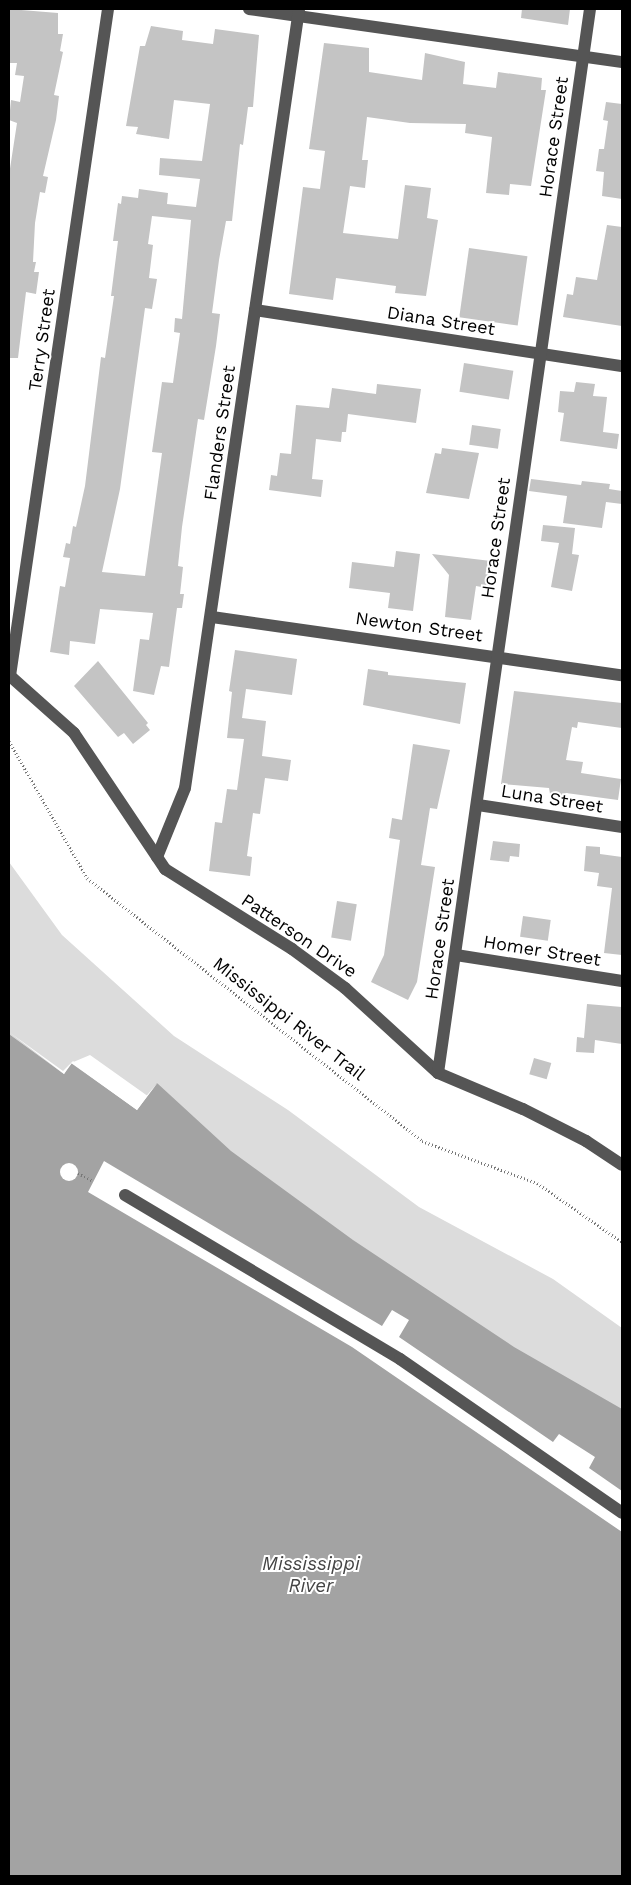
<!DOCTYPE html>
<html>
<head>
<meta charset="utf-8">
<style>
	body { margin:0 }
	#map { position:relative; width:631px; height:1885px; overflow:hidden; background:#fff; font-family:"Work Sans",sans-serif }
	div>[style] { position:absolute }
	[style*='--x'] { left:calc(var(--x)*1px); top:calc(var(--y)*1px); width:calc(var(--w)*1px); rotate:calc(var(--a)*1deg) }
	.green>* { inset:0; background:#dcdcdc }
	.water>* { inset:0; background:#a3a3a3 }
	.pier>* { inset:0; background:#fff }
	.round { border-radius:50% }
	.building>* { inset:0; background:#c4c4c4; transform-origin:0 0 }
	.path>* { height:3px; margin-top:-1.5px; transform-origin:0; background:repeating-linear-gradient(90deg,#777 0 1px,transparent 0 3.5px) }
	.minor>* { height:12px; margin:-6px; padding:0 6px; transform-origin:6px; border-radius:6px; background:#555 }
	span { translate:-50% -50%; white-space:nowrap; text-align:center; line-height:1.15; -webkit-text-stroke:4px #fff; paint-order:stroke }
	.street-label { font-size:18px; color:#000 }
	.water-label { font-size:19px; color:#444; font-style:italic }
	.frame { position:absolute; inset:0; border:10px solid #000; pointer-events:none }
</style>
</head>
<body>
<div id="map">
	<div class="green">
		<div style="clip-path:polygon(9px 862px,62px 935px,174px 1036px,288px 1110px,419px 1207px,553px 1279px,622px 1328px,622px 1433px,90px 1055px,71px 1063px,64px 1074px,9px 1034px)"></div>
	</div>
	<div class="water">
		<div style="clip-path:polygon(9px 1034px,64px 1074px,71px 1063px,137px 1110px,157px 1083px,231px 1151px,353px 1240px,514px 1347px,622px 1409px,622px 1876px,9px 1876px)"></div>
	</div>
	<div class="pier">
		<div style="clip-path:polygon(9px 1032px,63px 1071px,73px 1061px,137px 1107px,159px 1081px,137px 1110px,72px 1063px,64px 1074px)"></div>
		<div style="clip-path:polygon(104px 1161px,382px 1326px,392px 1310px,409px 1320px,399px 1337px,553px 1442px,559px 1434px,595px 1457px,589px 1468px,622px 1491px,622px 1532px,352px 1347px,88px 1192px)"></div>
		<div class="round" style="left:60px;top:1163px;width:18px;height:18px"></div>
	</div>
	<div class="building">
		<div style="clip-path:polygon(9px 9px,58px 13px,58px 34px,63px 34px,60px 51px,63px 52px,54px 95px,59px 96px,56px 120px,43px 176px,48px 177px,45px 193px,40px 192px,35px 223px,33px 262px,36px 262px,34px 272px,39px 272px,36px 294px,26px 292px,18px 358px,9px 358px,9px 175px,17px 123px,9px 120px,11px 100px,20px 102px,24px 76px,15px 75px,17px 63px,9px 63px)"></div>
		<div style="clip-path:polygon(522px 9px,570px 9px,568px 25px,521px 18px)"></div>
		<div style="clip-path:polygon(evenodd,151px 26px,183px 31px,182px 40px,213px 44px,215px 29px,259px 35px,253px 107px,248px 107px,243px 145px,240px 144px,232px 221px,226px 221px,219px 260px,212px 313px,220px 314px,216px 346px,204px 420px,198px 419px,182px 527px,178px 566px,183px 567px,180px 594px,184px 594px,182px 608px,177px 608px,169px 667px,161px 666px,154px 695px,133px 691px,140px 639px,149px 640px,153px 613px,100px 609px,95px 644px,70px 641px,69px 655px,50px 652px,60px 586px,65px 587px,70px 558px,63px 557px,66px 543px,70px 544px,73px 526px,76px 527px,85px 486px,101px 357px,105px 358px,114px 296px,111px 296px,118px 241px,113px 241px,118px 203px,121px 204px,122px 196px,138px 198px,139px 189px,168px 193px,167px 204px,196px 207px,200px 179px,159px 175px,160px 158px,202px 161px,210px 104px,174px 100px,169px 139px,136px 134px,138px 127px,126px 126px,140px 46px,145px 46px,151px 26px,152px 216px,191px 220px,182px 319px,175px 318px,174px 332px,180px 333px,173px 383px,162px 382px,152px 452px,162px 453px,145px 576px,102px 572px,120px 489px,145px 308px,152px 309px,157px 279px,149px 278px,153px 245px,148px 244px,152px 216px)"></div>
		<div style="clip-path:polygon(324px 43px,369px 48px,369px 72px,422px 80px,425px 53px,465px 62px,463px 84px,496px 88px,498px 72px,542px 78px,541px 90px,546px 90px,531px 186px,510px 184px,509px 195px,486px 193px,492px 137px,465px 133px,466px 124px,410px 123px,367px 117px,362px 160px,368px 160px,365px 188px,350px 186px,343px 233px,398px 239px,405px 185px,431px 188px,427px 218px,438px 220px,426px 296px,395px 293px,396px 286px,336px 278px,333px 300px,289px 294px,303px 187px,320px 189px,325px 151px,309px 149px)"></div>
		<div style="clip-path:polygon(606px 102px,622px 104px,622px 199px,602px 196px,604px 172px,596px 171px,599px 149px,604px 149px,608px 121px,603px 120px)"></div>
		<div style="clip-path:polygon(607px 225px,622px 227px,622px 326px,563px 317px,567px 294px,573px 295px,576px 277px,597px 280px)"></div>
		<div style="left:469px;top:248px;width:59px;height:70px;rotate:8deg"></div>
		<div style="left:464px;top:363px;width:50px;height:29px;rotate:9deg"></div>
		<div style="clip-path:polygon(576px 382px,595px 384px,593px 396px,607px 397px,603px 432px,619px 434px,617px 449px,560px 441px,564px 413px,558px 412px,560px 391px,574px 392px)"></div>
		<div style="clip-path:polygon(377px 384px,421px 389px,416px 423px,348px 414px,346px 432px,342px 432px,341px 442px,316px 439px,312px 479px,323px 480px,321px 497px,269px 490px,271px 475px,277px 476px,280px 453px,291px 454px,296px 405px,329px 408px,332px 388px,376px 394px)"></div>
		<div style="left:472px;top:425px;width:29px;height:20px;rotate:8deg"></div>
		<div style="clip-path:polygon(442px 448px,479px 453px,469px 499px,426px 493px,435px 453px,441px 454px)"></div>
		<div style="clip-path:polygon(531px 479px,581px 485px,582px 481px,610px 484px,609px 489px,622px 491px,622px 504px,606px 502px,602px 528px,563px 523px,567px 496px,529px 491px)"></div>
		<div style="clip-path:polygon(543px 525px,575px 528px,572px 554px,579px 555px,572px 591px,551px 587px,559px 543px,541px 541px)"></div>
		<div style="clip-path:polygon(396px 551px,420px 554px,413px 611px,388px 608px,390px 593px,349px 588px,352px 562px,394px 567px)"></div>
		<div style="clip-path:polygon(432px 554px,491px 561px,487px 588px,476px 586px,471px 620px,445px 617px,449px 575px)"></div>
		<div style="clip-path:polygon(235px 650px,297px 659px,292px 695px,246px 689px,242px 718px,266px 721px,262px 756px,291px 760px,288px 781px,265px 778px,260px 814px,253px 813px,247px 856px,252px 857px,250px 876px,209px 871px,215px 822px,222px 823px,227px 789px,237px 790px,244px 739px,227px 738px,232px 692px,229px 691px)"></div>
		<div style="clip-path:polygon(98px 661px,148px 723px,146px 725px,150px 730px,133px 744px,124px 733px,118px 737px,74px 686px)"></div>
		<div style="clip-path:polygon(368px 669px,388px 672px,388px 675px,466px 683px,460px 724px,363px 705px)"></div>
		<div style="clip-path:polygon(514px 691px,622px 703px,622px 728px,578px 722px,577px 728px,572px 727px,566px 760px,583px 762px,581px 773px,621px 779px,618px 800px,566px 793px,566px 796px,550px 794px,549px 788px,501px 784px)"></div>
		<div style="clip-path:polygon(413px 744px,450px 750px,437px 809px,430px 808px,421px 865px,435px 867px,417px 982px,408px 1000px,371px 982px,384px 955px,400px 840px,389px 838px,392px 818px,402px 820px)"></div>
		<div style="clip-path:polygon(493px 841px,520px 844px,519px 857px,510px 856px,509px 862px,490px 860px)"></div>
		<div style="clip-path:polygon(586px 846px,600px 847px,600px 854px,622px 857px,622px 955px,604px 953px,612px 888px,597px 886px,599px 873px,584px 871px)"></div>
		<div style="left:337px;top:901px;width:20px;height:37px;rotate:9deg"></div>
		<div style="left:523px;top:916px;width:28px;height:21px;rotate:8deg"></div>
		<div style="clip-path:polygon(587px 1004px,622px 1007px,622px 1044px,595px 1040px,594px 1053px,576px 1052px,577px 1037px,584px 1038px)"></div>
		<div style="left:534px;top:1058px;width:18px;height:17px;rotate:16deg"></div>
	</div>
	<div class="path">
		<div style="--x:9;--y:741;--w:158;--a:60.3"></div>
		<div style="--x:87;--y:878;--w:426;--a:38.1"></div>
		<div style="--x:422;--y:1141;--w:122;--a:20.1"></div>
		<div style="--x:537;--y:1183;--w:103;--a:34.8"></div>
		<div style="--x:78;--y:1173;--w:17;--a:28"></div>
	</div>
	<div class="minor">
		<div style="--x:249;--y:9;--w:377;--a:8.1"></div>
		<div style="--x:255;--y:310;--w:371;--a:8.7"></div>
		<div style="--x:212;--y:617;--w:414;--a:8.1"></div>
		<div style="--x:9;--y:675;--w:87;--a:41.7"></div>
		<div style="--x:74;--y:733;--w:164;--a:56.2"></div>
		<div style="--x:165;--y:869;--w:150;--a:32.2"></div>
		<div style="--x:292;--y:949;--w:66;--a:36.3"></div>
		<div style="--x:345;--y:988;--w:126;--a:42.4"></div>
		<div style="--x:438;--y:1073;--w:92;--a:23"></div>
		<div style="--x:523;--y:1109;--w:71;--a:26.9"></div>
		<div style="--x:586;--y:1141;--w:43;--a:33.7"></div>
		<div style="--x:10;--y:676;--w:674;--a:-81.64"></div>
		<div style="--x:478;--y:805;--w:146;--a:8.7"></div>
		<div style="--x:157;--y:857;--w:74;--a:-67.9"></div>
		<div style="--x:185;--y:788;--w:787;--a:-81.67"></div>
		<div style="--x:456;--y:955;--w:168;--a:8.9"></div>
		<div style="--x:438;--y:1073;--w:1075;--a:-81.87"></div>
		<div style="--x:125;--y:1195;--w:320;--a:30.8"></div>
		<div style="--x:400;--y:1359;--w:270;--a:34.7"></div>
	</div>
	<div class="street-label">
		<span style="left:554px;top:137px;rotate:-82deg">Horace Street</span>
		<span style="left:441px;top:321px;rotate:9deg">Diana Street</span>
		<span style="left:42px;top:340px;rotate:-82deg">Terry Street</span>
		<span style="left:220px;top:433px;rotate:-82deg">Flanders Street</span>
		<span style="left:496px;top:538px;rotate:-82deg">Horace Street</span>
		<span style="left:419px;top:627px;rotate:8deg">Newton Street</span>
		<span style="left:552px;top:799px;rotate:9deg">Luna Street</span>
		<span style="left:299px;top:936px;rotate:34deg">Patterson Drive</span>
		<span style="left:440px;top:939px;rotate:-82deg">Horace Street</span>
		<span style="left:542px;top:951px;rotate:9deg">Homer Street</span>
		<span style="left:289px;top:1019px;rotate:38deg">Mississippi River Trail</span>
	</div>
	<div class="water-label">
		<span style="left:311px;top:1575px">Mississippi<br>River</span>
	</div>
	<div class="frame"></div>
</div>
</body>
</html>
